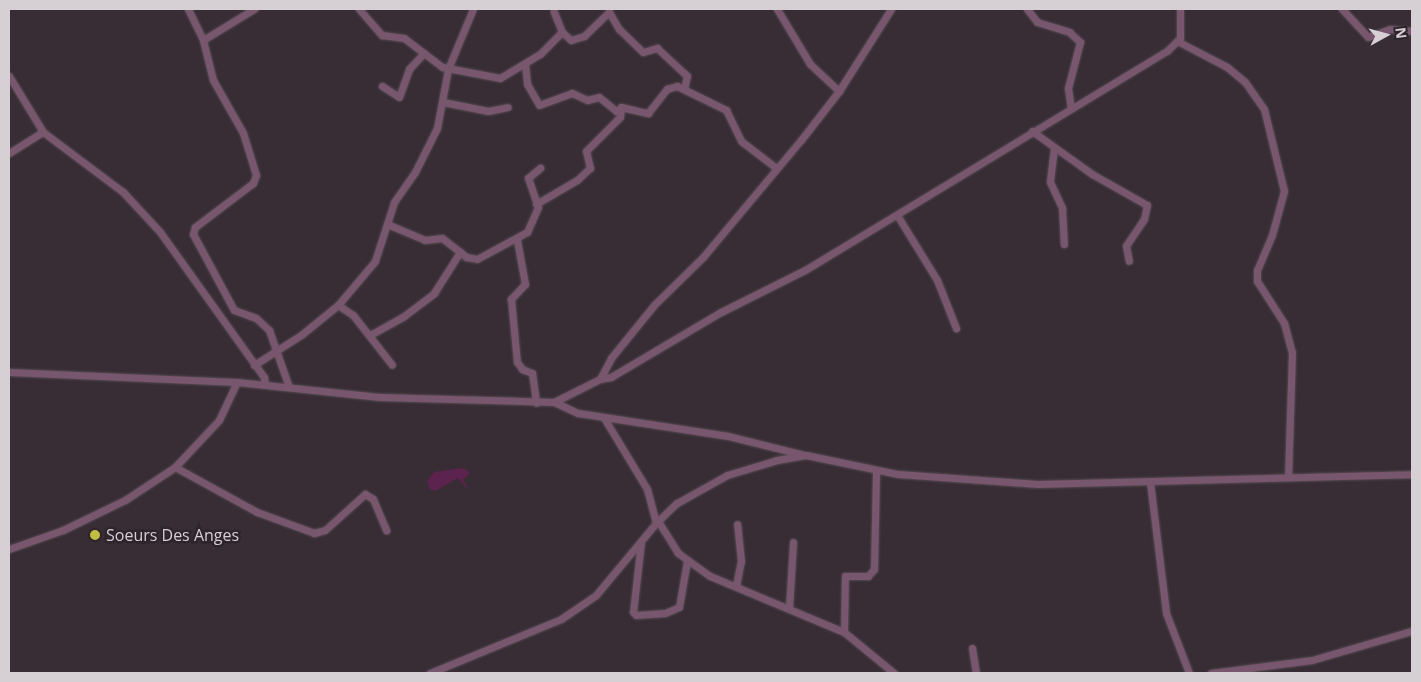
<!DOCTYPE html>
<html>
<head>
<meta charset="utf-8">
<style>
	body { margin:0 }
	#map { position:relative; width:1421px; height:682px; overflow:hidden; background:#382d35; font-family:"Open Sans",sans-serif }
	div>[style] { position:absolute }
	[style*='--x'] { left:calc(var(--x)*1px); top:calc(var(--y)*1px); width:calc(var(--w)*1px); rotate:calc(var(--a)*1deg) }
	.green>* { inset:0; background:#5d234f }
	.roads { filter:drop-shadow(0 0 1px #544a51) drop-shadow(0 0 1px #544a51) }
	.minor>* { height:7px; margin:-3.5px; padding:0 3.5px; transform-origin:3.5px; border-radius:3.5px; background:#78566d }
	.dots>* { width:14px; height:14px; translate:-50% -50%; box-sizing:border-box; border:2px solid #2e242b; border-radius:50% }
	span { translate:-50% -50%; white-space:nowrap; text-align:center; line-height:1.15; -webkit-text-stroke:5px #2e242b; paint-order:stroke }
	.poi-label { font-size:16px; color:#d6cfd3 }
	.left { translate:0 -50%; text-align:left }
	.frame { position:absolute; inset:0; border:10px solid #d6cfd3; pointer-events:none }
	.north { position:absolute; left:1361px; top:10px; width:50px; height:50px; -webkit-text-stroke:4px #2e242b; paint-order:stroke; rotate:83deg; font-size:14px; font-weight:700; line-height:20px; text-align:center; color:#d6cfd3 }
	.north::after { content:''; display:block; margin:auto; width:18px; height:22px; background:#d6cfd3; clip-path:polygon(50% 0,100% 100%,50% 72%,0 100%) }
</style>
</head>
<body>
<div id="map">
	<div class="green">
		<div style="clip-path:polygon(463px 468px,469px 472px,469px 475px,463px 479px,468px 490px,458px 478px,435px 491px,430px 489px,427px 481px,434px 472px)"></div>
	</div>
	<div class="roads">
		<div class="minor">
			<div style="--x:188;--y:9;--w:34;--a:64"></div>
			<div style="--x:203;--y:40;--w:41;--a:76"></div>
			<div style="--x:213;--y:80;--w:61;--a:60.5"></div>
			<div style="--x:243;--y:133;--w:44;--a:72.8"></div>
			<div style="--x:256;--y:175;--w:9;--a:111"></div>
			<div style="--x:253;--y:183;--w:73;--a:142.8"></div>
			<div style="--x:195;--y:227;--w:7;--a:106"></div>
			<div style="--x:193;--y:234;--w:86;--a:61.7"></div>
			<div style="--x:234;--y:310;--w:23;--a:20"></div>
			<div style="--x:256;--y:318;--w:18;--a:43"></div>
			<div style="--x:269;--y:330;--w:60;--a:70.7"></div>
			<div style="--x:359;--y:9;--w:35;--a:49"></div>
			<div style="--x:382;--y:35;--w:22;--a:8"></div>
			<div style="--x:404;--y:38;--w:48;--a:37.3"></div>
			<div style="--x:442;--y:67;--w:59;--a:10.7"></div>
			<div style="--x:500;--y:78;--w:47;--a:-31"></div>
			<div style="--x:540;--y:54;--w:31;--a:-45"></div>
			<div style="--x:562;--y:32;--w:22;--a:-112"></div>
			<div style="--x:777;--y:9;--w:64;--a:59"></div>
			<div style="--x:810;--y:64;--w:40;--a:43"></div>
			<div style="--x:1027;--y:9;--w:16;--a:52"></div>
			<div style="--x:1037;--y:22;--w:34;--a:17"></div>
			<div style="--x:1069;--y:32;--w:15;--a:42"></div>
			<div style="--x:1080;--y:42;--w:48;--a:104.6"></div>
			<div style="--x:1068;--y:88;--w:21;--a:82"></div>
			<div style="--x:1342;--y:9;--w:38;--a:47"></div>
			<div style="--x:1368;--y:37;--w:23;--a:-20"></div>
			<div style="--x:1390;--y:29;--w:22;--a:5"></div>
			<div style="--x:562;--y:32;--w:12;--a:42"></div>
			<div style="--x:571;--y:40;--w:14;--a:-17"></div>
			<div style="--x:584;--y:36;--w:35;--a:-44"></div>
			<div style="--x:609;--y:12;--w:20;--a:60"></div>
			<div style="--x:619;--y:29;--w:33;--a:44"></div>
			<div style="--x:643;--y:52;--w:15;--a:-16"></div>
			<div style="--x:657;--y:48;--w:37;--a:43"></div>
			<div style="--x:684;--y:73;--w:4;--a:45"></div>
			<div style="--x:687;--y:76;--w:13;--a:103"></div>
			<div style="--x:203;--y:40;--w:60;--a:-31.3"></div>
			<div style="--x:1179;--y:42;--w:54;--a:27.5"></div>
			<div style="--x:1227;--y:67;--w:23;--a:40"></div>
			<div style="--x:1245;--y:82;--w:33;--a:55"></div>
			<div style="--x:1264;--y:109;--w:84;--a:76.3"></div>
			<div style="--x:1284;--y:191;--w:46;--a:105.3"></div>
			<div style="--x:1272;--y:235;--w:38;--a:113"></div>
			<div style="--x:1257;--y:270;--w:11;--a:90"></div>
			<div style="--x:1257;--y:281;--w:50;--a:57.3"></div>
			<div style="--x:1284;--y:323;--w:30;--a:75"></div>
			<div style="--x:1292;--y:352;--w:125;--a:91.8"></div>
			<div style="--x:525;--y:64;--w:20;--a:84"></div>
			<div style="--x:527;--y:84;--w:24;--a:60"></div>
			<div style="--x:539;--y:105;--w:35;--a:-20"></div>
			<div style="--x:572;--y:93;--w:17;--a:25"></div>
			<div style="--x:587;--y:100;--w:12;--a:-14"></div>
			<div style="--x:599;--y:97;--w:22;--a:39"></div>
			<div style="--x:616;--y:111;--w:4;--a:-27"></div>
			<div style="--x:9;--y:76;--w:66;--a:58.7"></div>
			<div style="--x:43;--y:132;--w:100;--a:36.9"></div>
			<div style="--x:123;--y:192;--w:54;--a:47.2"></div>
			<div style="--x:160;--y:232;--w:178;--a:54.4"></div>
			<div style="--x:264;--y:377;--w:7;--a:82"></div>
			<div style="--x:382;--y:86;--w:20;--a:33"></div>
			<div style="--x:399;--y:97;--w:30;--a:-70"></div>
			<div style="--x:409;--y:69;--w:22;--a:-47"></div>
			<div style="--x:443;--y:102;--w:46;--a:11.3"></div>
			<div style="--x:488;--y:111;--w:20;--a:-11"></div>
			<div style="--x:1032;--y:131;--w:74;--a:35.6"></div>
			<div style="--x:1092;--y:174;--w:63;--a:29.4"></div>
			<div style="--x:1147;--y:205;--w:14;--a:102"></div>
			<div style="--x:1144;--y:219;--w:32;--a:124"></div>
			<div style="--x:1126;--y:246;--w:15;--a:79"></div>
			<div style="--x:1054;--y:148;--w:34;--a:97"></div>
			<div style="--x:1050;--y:182;--w:29;--a:65"></div>
			<div style="--x:1062;--y:208;--w:36;--a:87"></div>
			<div style="--x:9;--y:153;--w:40;--a:-32"></div>
			<div style="--x:536;--y:204;--w:48;--a:-30.3"></div>
			<div style="--x:577;--y:180;--w:18;--a:-43"></div>
			<div style="--x:590;--y:168;--w:17;--a:-103"></div>
			<div style="--x:586;--y:151;--w:48;--a:-45"></div>
			<div style="--x:620;--y:117;--w:10;--a:-84"></div>
			<div style="--x:621;--y:107;--w:28;--a:13"></div>
			<div style="--x:648;--y:113;--w:31;--a:-52"></div>
			<div style="--x:667;--y:89;--w:10;--a:-17"></div>
			<div style="--x:677;--y:86;--w:55;--a:26.1"></div>
			<div style="--x:726;--y:110;--w:34;--a:64"></div>
			<div style="--x:741;--y:141;--w:44;--a:37.6"></div>
			<div style="--x:897;--y:215;--w:76;--a:58.4"></div>
			<div style="--x:937;--y:280;--w:52;--a:68.4"></div>
			<div style="--x:387;--y:224;--w:41;--a:22.8"></div>
			<div style="--x:425;--y:240;--w:17;--a:-7"></div>
			<div style="--x:442;--y:238;--w:31;--a:38"></div>
			<div style="--x:466;--y:257;--w:11;--a:10"></div>
			<div style="--x:477;--y:259;--w:57;--a:-28.4"></div>
			<div style="--x:527;--y:232;--w:27;--a:-66"></div>
			<div style="--x:538;--y:207;--w:31;--a:-109"></div>
			<div style="--x:528;--y:178;--w:16;--a:-40"></div>
			<div style="--x:517;--y:240;--w:45;--a:79.7"></div>
			<div style="--x:525;--y:284;--w:21;--a:133"></div>
			<div style="--x:511;--y:299;--w:63;--a:84.6"></div>
			<div style="--x:517;--y:362;--w:9;--a:54"></div>
			<div style="--x:522;--y:369;--w:11;--a:22"></div>
			<div style="--x:532;--y:373;--w:30;--a:82"></div>
			<div style="--x:338;--y:305;--w:18;--a:34"></div>
			<div style="--x:353;--y:315;--w:63;--a:52"></div>
			<div style="--x:370;--y:335;--w:39;--a:-29"></div>
			<div style="--x:404;--y:316;--w:38;--a:-37"></div>
			<div style="--x:434;--y:293;--w:49;--a:-57.6"></div>
			<div style="--x:254;--y:365;--w:56;--a:-32.6"></div>
			<div style="--x:301;--y:335;--w:48;--a:-39"></div>
			<div style="--x:338;--y:305;--w:57;--a:-49.9"></div>
			<div style="--x:375;--y:261;--w:62;--a:-72.1"></div>
			<div style="--x:394;--y:202;--w:37;--a:-55"></div>
			<div style="--x:415;--y:172;--w:49;--a:-63.4"></div>
			<div style="--x:437;--y:128;--w:60;--a:-79.4"></div>
			<div style="--x:448;--y:69;--w:65;--a:-67.4"></div>
			<div style="--x:9;--y:372;--w:228;--a:2.5"></div>
			<div style="--x:237;--y:382;--w:143;--a:6"></div>
			<div style="--x:379;--y:397;--w:175;--a:1.6"></div>
			<div style="--x:554;--y:402;--w:51;--a:-26.6"></div>
			<div style="--x:600;--y:379;--w:24;--a:-62"></div>
			<div style="--x:611;--y:358;--w:68;--a:-50.9"></div>
			<div style="--x:654;--y:305;--w:69;--a:-44.4"></div>
			<div style="--x:703;--y:257;--w:153;--a:-50.1"></div>
			<div style="--x:801;--y:140;--w:62;--a:-52.2"></div>
			<div style="--x:839;--y:91;--w:97;--a:-57.6"></div>
			<div style="--x:600;--y:379;--w:11;--a:-10"></div>
			<div style="--x:611;--y:377;--w:128;--a:-30.6"></div>
			<div style="--x:721;--y:312;--w:94;--a:-26.6"></div>
			<div style="--x:805;--y:270;--w:423;--a:-31.2"></div>
			<div style="--x:1167;--y:51;--w:18;--a:-45"></div>
			<div style="--x:1180;--y:38;--w:29;--a:-90"></div>
			<div style="--x:554;--y:402;--w:26;--a:25"></div>
			<div style="--x:578;--y:413;--w:152;--a:8.7"></div>
			<div style="--x:728;--y:436;--w:78;--a:14"></div>
			<div style="--x:604;--y:418;--w:83;--a:58.8"></div>
			<div style="--x:647;--y:489;--w:35;--a:75"></div>
			<div style="--x:175;--y:467;--w:94;--a:28.8"></div>
			<div style="--x:257;--y:512;--w:61;--a:20.2"></div>
			<div style="--x:314;--y:533;--w:11;--a:-15"></div>
			<div style="--x:325;--y:530;--w:54;--a:-42"></div>
			<div style="--x:365;--y:494;--w:9;--a:32"></div>
			<div style="--x:373;--y:499;--w:34;--a:67"></div>
			<div style="--x:1150;--y:482;--w:132;--a:83"></div>
			<div style="--x:1166;--y:613;--w:64;--a:69"></div>
			<div style="--x:658;--y:521;--w:38;--a:58"></div>
			<div style="--x:678;--y:553;--w:39;--a:36"></div>
			<div style="--x:710;--y:576;--w:145;--a:22.7"></div>
			<div style="--x:844;--y:632;--w:65;--a:39.4"></div>
			<div style="--x:641;--y:542;--w:70;--a:96.5"></div>
			<div style="--x:633;--y:612;--w:4;--a:45"></div>
			<div style="--x:636;--y:615;--w:29;--a:-4"></div>
			<div style="--x:665;--y:613;--w:15;--a:-23"></div>
			<div style="--x:679;--y:607;--w:47;--a:-80.1"></div>
			<div style="--x:9;--y:549;--w:57;--a:-19.4"></div>
			<div style="--x:63;--y:530;--w:69;--a:-25.8"></div>
			<div style="--x:125;--y:500;--w:60;--a:-33.4"></div>
			<div style="--x:175;--y:467;--w:64;--a:-46.9"></div>
			<div style="--x:219;--y:420;--w:42;--a:-64.7"></div>
			<div style="--x:736;--y:586;--w:25;--a:-79"></div>
			<div style="--x:741;--y:561;--w:37;--a:-96"></div>
			<div style="--x:789;--y:608;--w:66;--a:-86.5"></div>
			<div style="--x:844;--y:632;--w:56;--a:-89"></div>
			<div style="--x:845;--y:576;--w:23;--a:0"></div>
			<div style="--x:868;--y:576;--w:9;--a:-49"></div>
			<div style="--x:874;--y:569;--w:99;--a:-88.8"></div>
			<div style="--x:972;--y:648;--w:25;--a:81"></div>
			<div style="--x:430;--y:673;--w:142;--a:-22.4"></div>
			<div style="--x:561;--y:619;--w:42;--a:-34.4"></div>
			<div style="--x:596;--y:595;--w:94;--a:-50.2"></div>
			<div style="--x:656;--y:523;--w:29;--a:-44"></div>
			<div style="--x:677;--y:503;--w:57;--a:-29.2"></div>
			<div style="--x:727;--y:475;--w:52;--a:-16.7"></div>
			<div style="--x:777;--y:460;--w:29;--a:-10"></div>
			<div style="--x:806;--y:455;--w:94;--a:11.7"></div>
			<div style="--x:898;--y:474;--w:140;--a:4.1"></div>
			<div style="--x:1038;--y:484;--w:374;--a:-1.5"></div>
			<div style="--x:1211;--y:673;--w:102;--a:-7.3"></div>
			<div style="--x:1312;--y:660;--w:104;--a:-16.2"></div>
		</div>
	</div>
	<div class="dots">
		<div style="left:95px;top:535px;background:#c0be41"></div>
	</div>
	<div class="poi-label">
		<span class="left" style="left:106px;top:535px">Soeurs Des Anges</span>
	</div>
	<div class="frame"></div>
	<div class="north">N</div>
</div>
</body>
</html>
